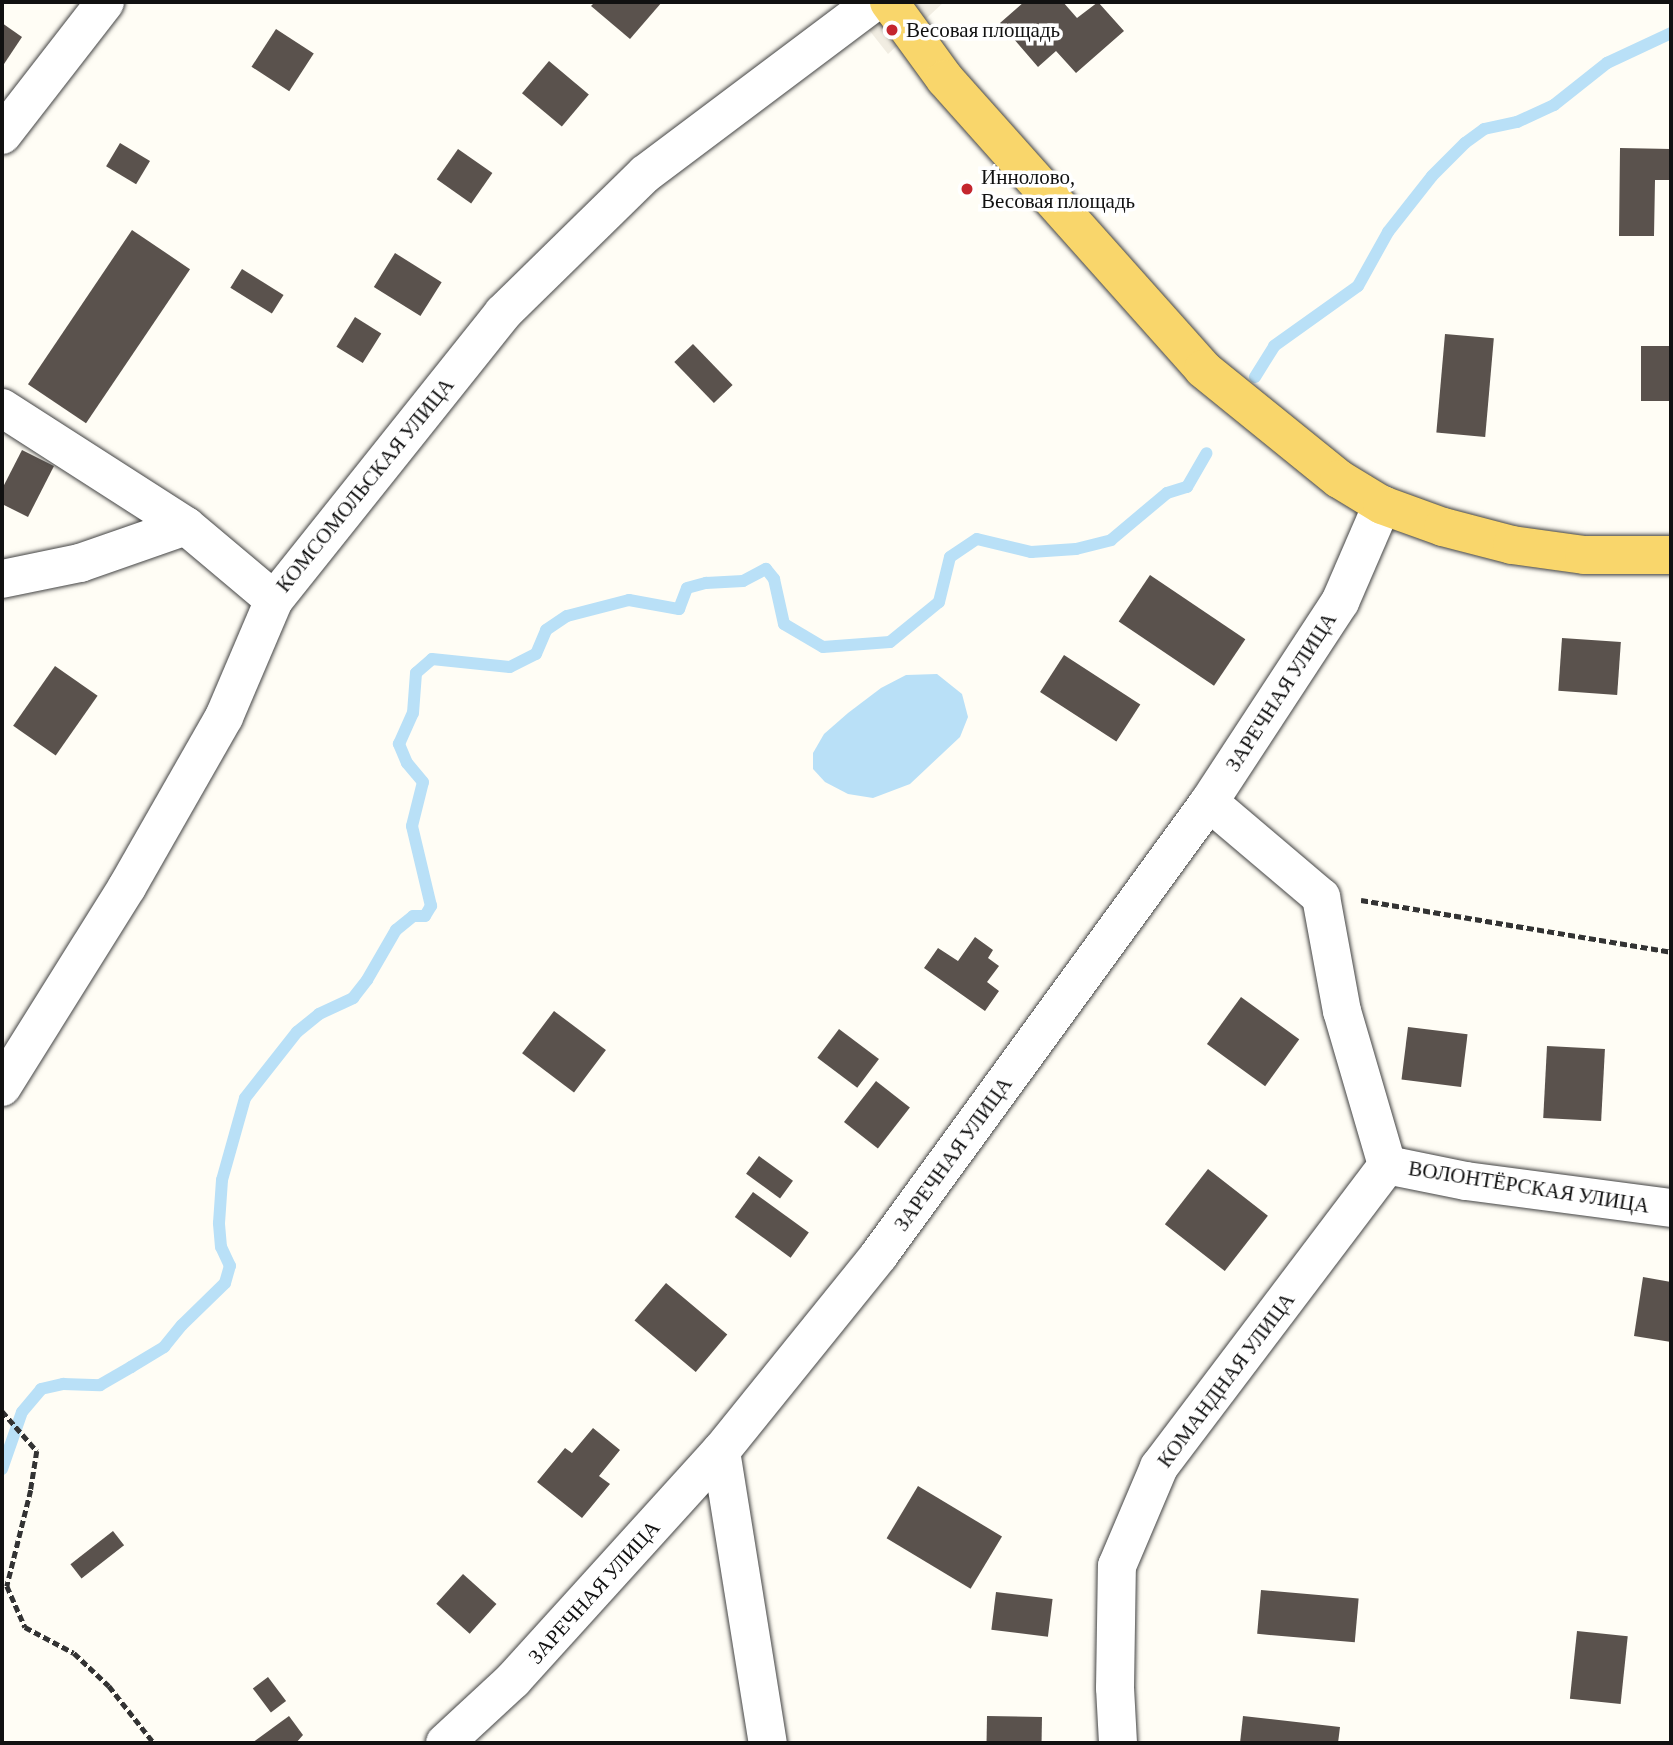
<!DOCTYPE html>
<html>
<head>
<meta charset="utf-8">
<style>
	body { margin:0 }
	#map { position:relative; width:1673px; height:1745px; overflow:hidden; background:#fffdf5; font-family:"Crimson Pro",serif }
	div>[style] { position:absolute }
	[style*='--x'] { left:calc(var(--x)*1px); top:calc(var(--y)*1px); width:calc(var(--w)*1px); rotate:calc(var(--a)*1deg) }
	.plaza>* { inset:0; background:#f1ede2 }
	.water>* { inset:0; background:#b9e0f7 }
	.stream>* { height:12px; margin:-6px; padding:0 6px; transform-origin:6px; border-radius:6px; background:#b9e0f7 }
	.building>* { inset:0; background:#5a524d; transform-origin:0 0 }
	.path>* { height:4.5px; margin-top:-2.25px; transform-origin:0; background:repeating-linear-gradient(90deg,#333 0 7px,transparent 0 10.5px) }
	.roads { filter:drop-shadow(0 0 2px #444) drop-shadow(0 0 2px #444) }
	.minor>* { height:38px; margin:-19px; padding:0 19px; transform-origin:19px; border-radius:19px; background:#fff }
	.major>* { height:38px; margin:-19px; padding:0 19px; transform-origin:19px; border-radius:19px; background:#f9d66b }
	.dots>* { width:19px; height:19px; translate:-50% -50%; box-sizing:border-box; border:4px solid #fff; border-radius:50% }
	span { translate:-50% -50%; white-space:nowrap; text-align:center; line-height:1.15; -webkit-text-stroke:7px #fff; paint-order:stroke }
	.poi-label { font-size:21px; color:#111 }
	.left { translate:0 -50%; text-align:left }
	.street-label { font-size:21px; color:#111 }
	.frame { position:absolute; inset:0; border:4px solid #111; pointer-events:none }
</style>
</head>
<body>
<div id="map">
	<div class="plaza">
		<div style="clip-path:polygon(847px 2px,944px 2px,888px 54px)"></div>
	</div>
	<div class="water">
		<div style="clip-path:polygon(937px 674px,962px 694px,968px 717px,960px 737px,910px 784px,873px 798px,848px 794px,825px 782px,813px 769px,813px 753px,824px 734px,848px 713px,881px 688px,906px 675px)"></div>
	</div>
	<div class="stream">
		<div style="--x:1255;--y:377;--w:36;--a:-58"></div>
		<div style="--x:1274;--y:346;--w:103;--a:-35.5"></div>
		<div style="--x:1358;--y:286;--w:62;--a:-60.9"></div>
		<div style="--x:1388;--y:232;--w:71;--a:-51.8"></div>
		<div style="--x:1432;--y:176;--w:47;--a:-45"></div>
		<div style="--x:1465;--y:143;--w:24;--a:-36"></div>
		<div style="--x:1484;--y:129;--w:34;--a:-12"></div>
		<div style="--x:1517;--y:122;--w:41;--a:-24.7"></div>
		<div style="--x:1554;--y:105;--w:68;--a:-38.4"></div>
		<div style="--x:1607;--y:63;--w:71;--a:-25.1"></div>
		<div style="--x:2;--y:1469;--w:60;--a:-70.7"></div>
		<div style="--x:22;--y:1412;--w:30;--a:-50"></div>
		<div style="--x:41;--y:1389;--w:23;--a:-13"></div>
		<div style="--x:63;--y:1384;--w:37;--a:2"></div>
		<div style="--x:100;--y:1385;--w:36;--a:-30"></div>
		<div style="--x:131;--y:1367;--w:39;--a:-31"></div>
		<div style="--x:164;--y:1347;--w:28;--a:-51"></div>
		<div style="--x:182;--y:1325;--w:60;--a:-44.3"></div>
		<div style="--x:225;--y:1283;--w:18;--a:-74"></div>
		<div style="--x:230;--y:1266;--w:21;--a:-115"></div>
		<div style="--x:221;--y:1247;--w:24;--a:-95"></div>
		<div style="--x:219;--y:1223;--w:43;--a:-86"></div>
		<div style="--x:222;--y:1180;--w:85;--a:-74.3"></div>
		<div style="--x:245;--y:1098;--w:84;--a:-51.8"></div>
		<div style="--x:297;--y:1032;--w:28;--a:-39"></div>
		<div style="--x:319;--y:1014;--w:38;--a:-25"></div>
		<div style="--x:353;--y:998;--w:23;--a:-52"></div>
		<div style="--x:367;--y:980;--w:58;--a:-59.9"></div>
		<div style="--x:396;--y:930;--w:22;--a:-39"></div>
		<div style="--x:413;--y:916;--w:12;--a:0"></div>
		<div style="--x:425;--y:916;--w:12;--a:-59"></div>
		<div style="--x:431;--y:906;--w:82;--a:-103.4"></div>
		<div style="--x:412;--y:826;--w:45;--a:-76"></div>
		<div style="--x:423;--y:782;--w:25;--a:-130"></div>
		<div style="--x:407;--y:763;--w:21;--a:-113"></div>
		<div style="--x:399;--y:744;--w:34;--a:-66"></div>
		<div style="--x:413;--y:713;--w:40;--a:-85.7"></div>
		<div style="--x:416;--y:673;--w:21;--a:-41"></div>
		<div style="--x:432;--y:659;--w:78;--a:5.9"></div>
		<div style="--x:510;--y:667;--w:29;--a:-27"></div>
		<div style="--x:536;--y:654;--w:26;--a:-67"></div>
		<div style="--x:546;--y:630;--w:25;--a:-34"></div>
		<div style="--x:567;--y:616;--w:64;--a:-14.5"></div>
		<div style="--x:629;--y:600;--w:51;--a:10.2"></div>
		<div style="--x:679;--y:609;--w:22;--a:-69"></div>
		<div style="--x:687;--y:588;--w:20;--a:-15"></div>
		<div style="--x:706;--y:583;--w:37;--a:-3"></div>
		<div style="--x:743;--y:581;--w:26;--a:-28"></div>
		<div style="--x:766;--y:569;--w:13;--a:51"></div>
		<div style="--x:774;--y:579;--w:46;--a:77.5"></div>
		<div style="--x:784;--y:624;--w:45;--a:30.5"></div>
		<div style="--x:823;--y:647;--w:67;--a:-4.3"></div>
		<div style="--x:890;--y:642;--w:63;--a:-39.2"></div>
		<div style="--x:939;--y:602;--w:46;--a:-76.3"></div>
		<div style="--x:950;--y:557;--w:32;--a:-34"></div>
		<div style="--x:977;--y:539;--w:56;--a:13.5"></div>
		<div style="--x:1031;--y:552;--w:45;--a:-3.8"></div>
		<div style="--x:1076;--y:549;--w:36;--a:-14"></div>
		<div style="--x:1111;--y:540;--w:73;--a:-40"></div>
		<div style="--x:1167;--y:493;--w:21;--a:-17"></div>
		<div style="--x:1187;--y:487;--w:39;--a:-60"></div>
	</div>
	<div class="building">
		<div style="clip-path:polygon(595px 2px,662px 2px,630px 39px,591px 6px)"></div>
		<div style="clip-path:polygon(1024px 2px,1063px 2px,1077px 18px,1098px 2px,1124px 31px,1076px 73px,1056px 51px,1038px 67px,1000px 23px)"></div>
		<div style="clip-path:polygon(2px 23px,22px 37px,4px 64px,2px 63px)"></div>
		<div style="left:276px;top:29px;width:45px;height:45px;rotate:33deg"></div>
		<div style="left:549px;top:61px;width:52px;height:42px;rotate:40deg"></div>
		<div style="left:120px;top:143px;width:35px;height:27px;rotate:31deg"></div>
		<div style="clip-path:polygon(1620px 148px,1671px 149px,1671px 180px,1655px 180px,1654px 236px,1619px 236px)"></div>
		<div style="left:458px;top:149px;width:42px;height:37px;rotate:35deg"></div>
		<div style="left:132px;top:230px;width:70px;height:186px;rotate:34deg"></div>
		<div style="left:395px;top:253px;width:55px;height:40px;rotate:32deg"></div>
		<div style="left:242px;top:269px;width:49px;height:22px;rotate:32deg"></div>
		<div style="left:355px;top:317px;width:31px;height:35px;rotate:32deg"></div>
		<div style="left:1445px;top:334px;width:49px;height:99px;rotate:5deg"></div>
		<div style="left:693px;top:344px;width:57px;height:26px;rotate:46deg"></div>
		<div style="left:1641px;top:346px;width:30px;height:55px"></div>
		<div style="clip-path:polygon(22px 450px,54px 466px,28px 517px,2px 504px,2px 489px)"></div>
		<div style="left:1150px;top:575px;width:115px;height:56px;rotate:34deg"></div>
		<div style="left:1562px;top:638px;width:59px;height:53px;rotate:4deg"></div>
		<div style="left:1064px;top:655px;width:91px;height:44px;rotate:33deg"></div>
		<div style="left:55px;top:666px;width:52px;height:73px;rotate:35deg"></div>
		<div style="clip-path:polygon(975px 937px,993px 950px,988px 958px,999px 966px,987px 982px,999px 991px,985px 1011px,924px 968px,938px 948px,958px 961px)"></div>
		<div style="left:1241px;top:997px;width:72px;height:58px;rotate:36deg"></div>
		<div style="left:554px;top:1011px;width:65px;height:53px;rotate:37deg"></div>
		<div style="left:1408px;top:1027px;width:60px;height:53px;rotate:7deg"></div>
		<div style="left:839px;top:1029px;width:50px;height:36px;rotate:37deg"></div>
		<div style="left:1547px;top:1046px;width:58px;height:72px;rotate:3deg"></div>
		<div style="left:876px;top:1081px;width:43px;height:52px;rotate:38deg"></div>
		<div style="left:759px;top:1156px;width:42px;height:22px;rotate:36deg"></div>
		<div style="left:1208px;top:1169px;width:76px;height:70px;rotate:38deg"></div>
		<div style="left:753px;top:1192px;width:69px;height:31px;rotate:36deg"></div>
		<div style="clip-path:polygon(1643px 1277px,1671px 1282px,1671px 1342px,1634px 1336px)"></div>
		<div style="left:666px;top:1283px;width:80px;height:49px;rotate:40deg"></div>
		<div style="clip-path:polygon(593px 1428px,620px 1450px,599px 1476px,610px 1484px,582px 1518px,537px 1482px,565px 1448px,572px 1453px)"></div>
		<div style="left:918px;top:1486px;width:98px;height:61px;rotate:31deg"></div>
		<div style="left:113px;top:1531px;width:18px;height:54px;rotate:52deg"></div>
		<div style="left:463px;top:1574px;width:45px;height:40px;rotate:42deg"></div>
		<div style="left:1261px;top:1590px;width:98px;height:44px;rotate:5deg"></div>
		<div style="left:996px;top:1592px;width:57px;height:38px;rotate:7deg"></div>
		<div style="left:1577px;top:1631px;width:51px;height:68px;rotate:6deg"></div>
		<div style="left:268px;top:1677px;width:30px;height:19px;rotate:53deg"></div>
		<div style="clip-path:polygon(289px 1716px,303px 1735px,296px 1743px,252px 1743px)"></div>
		<div style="left:987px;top:1716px;width:55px;height:27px;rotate:1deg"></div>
		<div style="clip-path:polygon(1243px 1716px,1340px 1727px,1338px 1743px,1240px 1743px)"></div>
	</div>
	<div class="path">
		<div style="--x:1361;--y:900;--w:314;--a:9.5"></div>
		<div style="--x:2;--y:1411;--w:53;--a:48.8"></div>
		<div style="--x:37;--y:1451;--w:39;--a:99"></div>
		<div style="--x:31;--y:1490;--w:99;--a:104"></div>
		<div style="--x:7;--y:1586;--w:45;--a:66.3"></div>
		<div style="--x:25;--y:1627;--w:55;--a:28"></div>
		<div style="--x:74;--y:1653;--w:48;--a:43.3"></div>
		<div style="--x:109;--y:1686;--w:73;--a:51.7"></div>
	</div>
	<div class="roads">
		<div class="minor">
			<div style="--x:2;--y:135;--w:168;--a:-52.2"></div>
			<div style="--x:2;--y:408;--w:219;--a:32.7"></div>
			<div style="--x:2;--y:579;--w:80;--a:-11.6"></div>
			<div style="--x:80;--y:563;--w:112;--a:-19.2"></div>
			<div style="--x:186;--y:526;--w:115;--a:40.1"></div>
			<div style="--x:1209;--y:802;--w:147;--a:40.3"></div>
			<div style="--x:1321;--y:897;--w:116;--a:79.6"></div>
			<div style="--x:1342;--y:1011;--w:160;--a:73.7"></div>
			<div style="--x:2;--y:1087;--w:236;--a:-58"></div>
			<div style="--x:127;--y:887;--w:196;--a:-60.3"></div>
			<div style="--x:224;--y:717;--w:127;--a:-66.9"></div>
			<div style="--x:274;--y:600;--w:367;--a:-51.4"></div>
			<div style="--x:503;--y:313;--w:199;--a:-44.4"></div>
			<div style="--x:645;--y:174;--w:286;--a:-36.9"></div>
			<div style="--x:1387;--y:1165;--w:81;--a:11.4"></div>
			<div style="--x:1466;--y:1181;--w:207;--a:7.5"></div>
			<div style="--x:721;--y:1451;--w:296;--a:80.9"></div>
			<div style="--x:445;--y:1743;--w:93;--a:-42.8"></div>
			<div style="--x:513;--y:1680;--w:309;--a:-47.8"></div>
			<div style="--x:721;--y:1451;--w:252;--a:-51.1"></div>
			<div style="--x:879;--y:1255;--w:560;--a:-53.93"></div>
			<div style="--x:1209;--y:802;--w:239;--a:-56.8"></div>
			<div style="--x:1340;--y:602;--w:106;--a:-66.6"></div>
			<div style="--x:1118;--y:1743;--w:55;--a:-93.1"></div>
			<div style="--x:1115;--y:1688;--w:122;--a:-89.1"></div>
			<div style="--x:1117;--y:1566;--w:108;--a:-67"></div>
			<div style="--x:1159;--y:1467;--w:378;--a:-52.9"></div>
		</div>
		<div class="major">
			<div style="--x:889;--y:2;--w:95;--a:54"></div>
			<div style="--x:945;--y:79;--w:388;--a:48.3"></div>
			<div style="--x:1203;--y:369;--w:175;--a:39"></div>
			<div style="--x:1339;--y:479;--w:50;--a:31.2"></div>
			<div style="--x:1382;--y:505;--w:65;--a:19.8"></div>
			<div style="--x:1443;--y:527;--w:71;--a:14.6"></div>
			<div style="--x:1512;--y:545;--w:73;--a:7.9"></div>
			<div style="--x:1584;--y:555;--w:87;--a:0"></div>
		</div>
	</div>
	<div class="dots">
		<div style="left:892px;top:30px;background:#c4262e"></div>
		<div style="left:967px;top:189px;background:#c4262e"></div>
	</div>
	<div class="poi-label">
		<span class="left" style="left:906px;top:30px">Весовая площадь</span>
		<span class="left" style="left:981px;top:189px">Иннолово,<br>Весовая площадь</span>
	</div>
	<div class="street-label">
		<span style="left:365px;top:485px;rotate:-51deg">КОМСОМОЛЬСКАЯ УЛИЦА</span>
		<span style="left:1281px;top:692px;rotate:-57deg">ЗАРЕЧНАЯ УЛИЦА</span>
		<span style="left:953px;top:1154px;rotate:-54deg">ЗАРЕЧНАЯ УЛИЦА</span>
		<span style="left:1529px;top:1187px;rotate:9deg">ВОЛОНТЁРСКАЯ УЛИЦА</span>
		<span style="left:1226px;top:1380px;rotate:-53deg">КОМАНДНАЯ УЛИЦА</span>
		<span style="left:594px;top:1592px;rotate:-48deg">ЗАРЕЧНАЯ УЛИЦА</span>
	</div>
	<div class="frame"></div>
</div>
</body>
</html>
